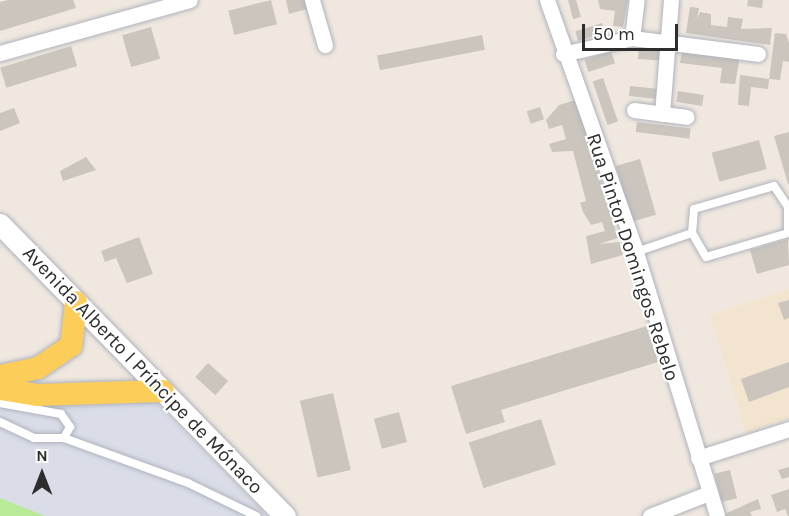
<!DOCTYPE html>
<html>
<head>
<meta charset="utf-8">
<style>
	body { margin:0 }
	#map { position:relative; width:789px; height:516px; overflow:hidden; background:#f0e8df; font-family:Karla,sans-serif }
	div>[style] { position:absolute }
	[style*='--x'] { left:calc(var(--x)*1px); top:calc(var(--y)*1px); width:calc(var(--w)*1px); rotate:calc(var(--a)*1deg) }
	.education>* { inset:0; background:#f2e4ce }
	.airport>* { inset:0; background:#dadde8 }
	.green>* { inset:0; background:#b8ea98 }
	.building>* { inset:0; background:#cbc5be; transform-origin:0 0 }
	.roads { filter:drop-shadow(0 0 2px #afb3be) drop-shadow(0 0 2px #afb3be) }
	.lane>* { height:8px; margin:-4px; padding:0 4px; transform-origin:4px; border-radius:4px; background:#fff }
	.street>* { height:15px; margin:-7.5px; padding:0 7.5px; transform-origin:7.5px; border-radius:7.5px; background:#fff }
	.secondary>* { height:21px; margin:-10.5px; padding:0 10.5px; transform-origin:10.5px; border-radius:10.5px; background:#fff }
	.primary>* { height:22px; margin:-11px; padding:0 11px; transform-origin:11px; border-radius:11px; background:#fccd58 }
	span { translate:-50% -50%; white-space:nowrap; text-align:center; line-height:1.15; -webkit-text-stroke:4.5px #fff; paint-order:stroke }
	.street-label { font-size:20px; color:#2d2d2d }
	.north { position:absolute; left:12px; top:444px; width:60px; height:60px; -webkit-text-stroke:4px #fff; paint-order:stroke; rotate:0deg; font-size:16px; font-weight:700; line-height:24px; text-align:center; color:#2d2d2d }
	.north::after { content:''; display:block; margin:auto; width:21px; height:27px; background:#2d2d2d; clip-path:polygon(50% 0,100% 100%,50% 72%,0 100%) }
	.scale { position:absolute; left:582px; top:24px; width:96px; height:27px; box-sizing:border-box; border:3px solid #2d2d2d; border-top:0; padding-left:8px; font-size:18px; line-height:21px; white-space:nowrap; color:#2d2d2d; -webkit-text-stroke:4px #fff; paint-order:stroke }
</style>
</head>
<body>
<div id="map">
	<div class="education">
		<div style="clip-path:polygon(789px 289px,789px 419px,746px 433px,710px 315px)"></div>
	</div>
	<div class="airport">
		<div style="clip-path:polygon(147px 393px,268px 516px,0 516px,0 394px)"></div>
	</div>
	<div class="green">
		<div style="clip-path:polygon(0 498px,45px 516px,0 516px)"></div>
	</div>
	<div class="building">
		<div style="clip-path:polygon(8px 0,73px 0,76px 8px,0 31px,0 2px)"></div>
		<div style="left:271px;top:0;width:25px;height:44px;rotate:76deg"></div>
		<div style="clip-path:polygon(286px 0,309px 0,311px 8px,289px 14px)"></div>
		<div style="clip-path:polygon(568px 0,576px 0,581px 17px,573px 19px)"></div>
		<div style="clip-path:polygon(598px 0,628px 0,623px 27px,613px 26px,615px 11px,600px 9px)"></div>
		<div style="clip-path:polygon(748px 0,763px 0,762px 8px,747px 6px)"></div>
		<div style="clip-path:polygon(690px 7px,699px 8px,697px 20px,700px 12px,711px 14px,711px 25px,727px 27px,728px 17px,743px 19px,741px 29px,772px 28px,770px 45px,686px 33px)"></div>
		<div style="left:602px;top:23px;width:10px;height:28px;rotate:73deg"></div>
		<div style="left:151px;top:27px;width:33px;height:30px;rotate:74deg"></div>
		<div style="clip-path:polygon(775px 33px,786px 34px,789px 43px,789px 62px,783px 61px,780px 80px,769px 79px)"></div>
		<div style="left:482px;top:35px;width:15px;height:107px;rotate:79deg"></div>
		<div style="left:71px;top:46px;width:21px;height:74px;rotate:73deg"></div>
		<div style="left:639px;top:46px;width:26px;height:13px;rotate:4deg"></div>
		<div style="clip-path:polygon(682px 50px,740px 57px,735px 84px,720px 83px,722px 68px,680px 63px)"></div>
		<div style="left:611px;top:51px;width:13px;height:28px;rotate:72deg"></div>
		<div style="clip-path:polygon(740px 75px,769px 79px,768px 89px,751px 87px,749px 106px,738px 105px)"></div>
		<div style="left:603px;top:78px;width:46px;height:11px;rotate:71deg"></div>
		<div style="left:630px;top:86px;width:31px;height:10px;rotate:6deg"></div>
		<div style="left:678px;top:91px;width:26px;height:11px;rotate:9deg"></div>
		<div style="clip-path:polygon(576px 100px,618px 238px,599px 244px,619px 242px,623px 255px,591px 264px,586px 236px,605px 231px,602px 222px,591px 225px,583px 212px,580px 203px,586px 201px,573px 151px,552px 152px,549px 144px,566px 139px,562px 125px,549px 129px,546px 120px,559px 105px)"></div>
		<div style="left:540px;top:107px;width:13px;height:14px;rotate:72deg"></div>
		<div style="clip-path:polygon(14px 108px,20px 123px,0 131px,0 113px)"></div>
		<div style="left:637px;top:122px;width:54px;height:10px;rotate:7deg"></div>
		<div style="clip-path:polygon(789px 132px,789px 184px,788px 184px,774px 136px)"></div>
		<div style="left:759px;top:140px;width:30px;height:49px;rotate:75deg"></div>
		<div style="clip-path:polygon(86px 157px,96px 170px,63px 181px,60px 171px)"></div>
		<div style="left:640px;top:159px;width:58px;height:25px;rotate:74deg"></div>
		<div style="clip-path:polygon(139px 237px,153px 274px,127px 283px,116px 258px,105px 262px,101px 251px)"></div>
		<div style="clip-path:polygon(788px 239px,789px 265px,757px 274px,750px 250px)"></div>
		<div style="clip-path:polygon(789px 300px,789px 318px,784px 320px,778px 303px)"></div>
		<div style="clip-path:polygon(647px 326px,658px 362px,501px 410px,505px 422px,466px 434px,451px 386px)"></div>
		<div style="clip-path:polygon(789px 362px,789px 387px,749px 402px,741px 379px)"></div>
		<div style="left:208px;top:363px;width:27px;height:19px;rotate:42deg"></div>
		<div style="left:333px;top:393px;width:79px;height:34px;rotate:77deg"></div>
		<div style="left:399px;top:412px;width:31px;height:26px;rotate:75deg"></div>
		<div style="left:541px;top:419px;width:48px;height:76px;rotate:72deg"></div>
		<div style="clip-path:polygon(789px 467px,789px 477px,782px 479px,778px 470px)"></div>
		<div style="left:730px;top:470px;width:29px;height:16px;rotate:76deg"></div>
		<div style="clip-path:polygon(789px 489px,789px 516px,788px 516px,785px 509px,777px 512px,771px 495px)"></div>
		<div style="clip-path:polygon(758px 499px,761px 509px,750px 512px,752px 516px,720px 516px)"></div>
	</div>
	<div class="roads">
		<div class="lane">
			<div style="--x:636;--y:252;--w:59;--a:-18.7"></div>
			<div style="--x:692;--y:233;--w:24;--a:-85"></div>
			<div style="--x:694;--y:209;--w:83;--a:-16"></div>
			<div style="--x:774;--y:186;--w:25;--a:56"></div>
			<div style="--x:788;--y:207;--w:26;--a:90"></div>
			<div style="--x:788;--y:233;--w:85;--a:163.7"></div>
			<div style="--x:706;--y:257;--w:28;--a:-120"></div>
			<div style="--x:0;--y:403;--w:62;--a:10.2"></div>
			<div style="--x:61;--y:414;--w:16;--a:55"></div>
			<div style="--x:70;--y:427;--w:13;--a:119"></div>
			<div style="--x:0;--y:422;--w:38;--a:25"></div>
			<div style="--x:34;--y:438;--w:30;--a:0"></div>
			<div style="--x:64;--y:438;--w:132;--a:19.9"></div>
			<div style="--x:188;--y:483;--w:76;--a:25.9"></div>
		</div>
		<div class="street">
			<div style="--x:312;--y:0;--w:47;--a:73.9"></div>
			<div style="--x:547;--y:0;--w:267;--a:70.5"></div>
			<div style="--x:636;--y:252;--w:276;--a:72.9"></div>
			<div style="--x:632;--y:38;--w:38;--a:-83"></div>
			<div style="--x:0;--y:53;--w:197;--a:-15.6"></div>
			<div style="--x:563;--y:54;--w:71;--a:-13.1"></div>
			<div style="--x:632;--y:38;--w:127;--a:7.2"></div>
			<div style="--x:634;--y:110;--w:53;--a:7.5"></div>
			<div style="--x:662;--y:114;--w:114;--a:-85.5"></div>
			<div style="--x:698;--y:458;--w:96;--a:-17.7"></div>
			<div style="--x:650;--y:516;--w:63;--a:-21.3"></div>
		</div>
		<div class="secondary">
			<div style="--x:0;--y:224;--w:408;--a:45.7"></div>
		</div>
		<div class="primary">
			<div style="--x:0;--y:376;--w:39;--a:-12"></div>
			<div style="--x:38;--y:368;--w:40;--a:-34"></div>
			<div style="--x:71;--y:346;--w:44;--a:-83.5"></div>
			<div style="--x:0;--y:389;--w:36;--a:9"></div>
			<div style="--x:36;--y:395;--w:127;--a:-1.8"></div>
		</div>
	</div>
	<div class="street-label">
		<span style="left:633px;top:257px;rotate:72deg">Rua Pintor Domingos Rebelo</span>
		<span style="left:143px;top:370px;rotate:46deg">Avenida Alberto I Príncipe de Mónaco</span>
	</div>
	<div class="north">N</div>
	<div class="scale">50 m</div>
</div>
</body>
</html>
